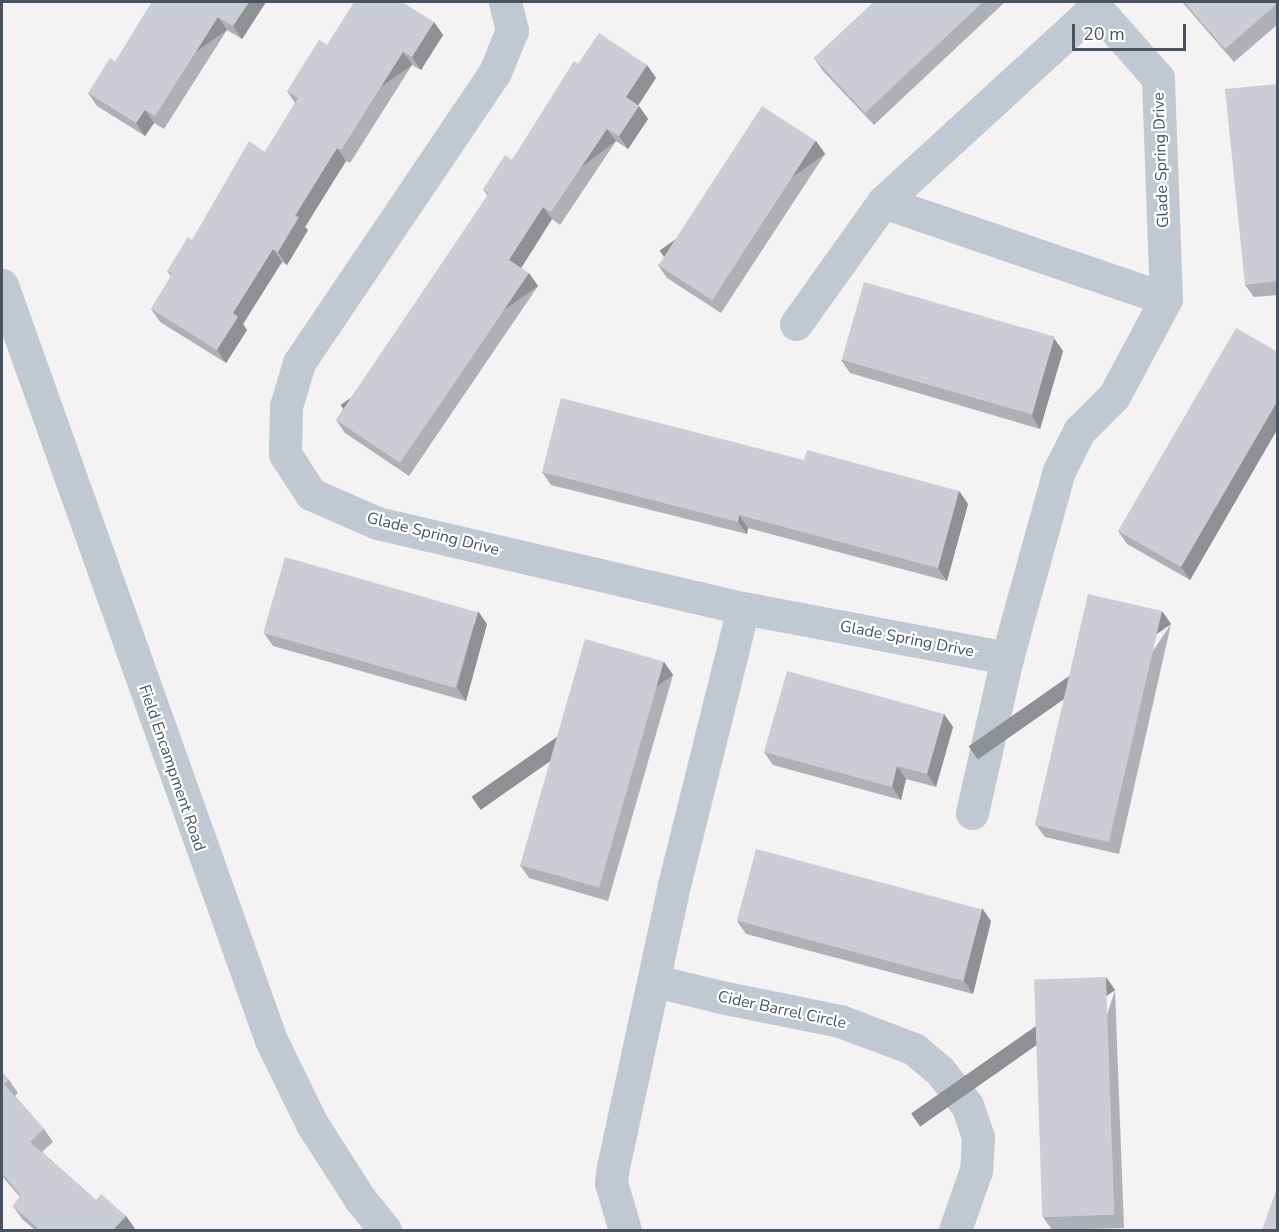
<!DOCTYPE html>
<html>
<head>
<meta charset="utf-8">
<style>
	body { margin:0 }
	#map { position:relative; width:1279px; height:1232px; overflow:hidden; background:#f4f2f2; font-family:"Nunito Sans",sans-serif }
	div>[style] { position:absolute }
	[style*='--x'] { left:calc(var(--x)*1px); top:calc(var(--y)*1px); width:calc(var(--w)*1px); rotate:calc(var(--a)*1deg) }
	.minor>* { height:33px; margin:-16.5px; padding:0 16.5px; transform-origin:16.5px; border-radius:16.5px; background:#c0c8d1 }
	.tertiary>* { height:33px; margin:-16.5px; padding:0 16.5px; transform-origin:16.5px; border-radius:16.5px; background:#c0c8d1 }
	.wall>* { inset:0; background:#afb0b6 }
	.shaded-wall>* { inset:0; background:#8f9094; transform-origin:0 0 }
	.building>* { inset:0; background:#cccdd4; transform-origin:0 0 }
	span { translate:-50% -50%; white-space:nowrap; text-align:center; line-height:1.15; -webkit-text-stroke:4.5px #fff; paint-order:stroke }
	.street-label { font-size:16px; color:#495360 }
	.frame { position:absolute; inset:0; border:3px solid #495360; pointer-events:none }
	.scale { position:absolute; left:1072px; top:24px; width:114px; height:27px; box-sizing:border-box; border:3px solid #495360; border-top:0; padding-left:8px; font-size:18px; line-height:21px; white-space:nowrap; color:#495360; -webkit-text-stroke:4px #fff; paint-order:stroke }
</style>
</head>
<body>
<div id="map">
	<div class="minor">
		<div style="--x:505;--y:2;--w:29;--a:76"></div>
		<div style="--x:512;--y:30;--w:45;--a:112"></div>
		<div style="--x:495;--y:72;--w:351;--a:124"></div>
		<div style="--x:299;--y:363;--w:45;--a:106.8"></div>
		<div style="--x:286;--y:406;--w:48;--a:91.2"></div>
		<div style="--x:285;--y:454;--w:48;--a:57"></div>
		<div style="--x:311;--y:494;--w:72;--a:23.7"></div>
		<div style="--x:377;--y:523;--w:376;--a:13.1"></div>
		<div style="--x:743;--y:608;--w:269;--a:10.7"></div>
		<div style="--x:883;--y:202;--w:299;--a:18.9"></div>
		<div style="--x:796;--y:324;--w:150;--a:-54.5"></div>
		<div style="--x:883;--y:202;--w:289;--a:-42.5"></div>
		<div style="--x:972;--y:813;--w:159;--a:-77.3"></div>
		<div style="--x:1007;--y:658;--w:194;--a:-74.5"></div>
		<div style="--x:1059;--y:471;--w:45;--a:-63.4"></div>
		<div style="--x:1079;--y:431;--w:49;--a:-45"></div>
		<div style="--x:1114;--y:396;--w:110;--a:-61.8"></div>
		<div style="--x:1166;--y:299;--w:221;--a:-92.1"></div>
		<div style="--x:1158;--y:78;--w:101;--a:-131.4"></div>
		<div style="--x:655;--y:981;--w:68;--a:13.6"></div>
		<div style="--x:721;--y:997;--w:121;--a:11.4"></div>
		<div style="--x:840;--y:1021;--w:79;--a:20.7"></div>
		<div style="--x:914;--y:1049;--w:34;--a:40"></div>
		<div style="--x:940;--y:1071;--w:43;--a:51.5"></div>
		<div style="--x:967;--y:1105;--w:34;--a:71"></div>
		<div style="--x:978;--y:1137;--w:33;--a:93"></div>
		<div style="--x:976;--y:1170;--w:64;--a:109.3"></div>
		<div style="--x:625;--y:1230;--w:49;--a:-106.6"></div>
		<div style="--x:611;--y:1183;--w:16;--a:-83"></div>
		<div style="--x:613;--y:1167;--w:293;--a:-77.8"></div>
		<div style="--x:675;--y:881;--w:281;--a:-76"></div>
	</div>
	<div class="tertiary">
		<div style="--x:2;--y:285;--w:801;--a:70.39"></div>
		<div style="--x:271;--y:1040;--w:93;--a:64"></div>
		<div style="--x:312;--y:1124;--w:89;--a:57.4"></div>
		<div style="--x:360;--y:1199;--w:40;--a:51"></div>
	</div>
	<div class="wall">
		<div style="clip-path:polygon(152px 2px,266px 2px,242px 39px,227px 30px,164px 129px,154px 123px,145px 136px,97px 106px,88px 93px,115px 62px)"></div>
		<div style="clip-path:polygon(874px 2px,1005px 2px,874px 125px,823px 71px,814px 58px)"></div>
		<div style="clip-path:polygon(1182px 2px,1278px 2px,1278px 24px,1234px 62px)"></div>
		<div style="clip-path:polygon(434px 22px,443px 35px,421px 70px,412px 65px,350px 163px,346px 161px,305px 227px,308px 230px,287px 265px,282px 262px,243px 324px,247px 330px,226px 363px,160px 322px,151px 309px,171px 276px,167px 271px,265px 152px,295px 103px,287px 91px)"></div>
		<div style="clip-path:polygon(578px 64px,647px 65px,656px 78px,638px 105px,648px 119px,628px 149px,616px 141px,560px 225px,552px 219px,521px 268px,538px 286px,409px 476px,345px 433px,336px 420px,488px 196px,483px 189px,512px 160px)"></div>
		<div style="clip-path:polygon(1278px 84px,1278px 295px,1254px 297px,1245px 285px)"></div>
		<div style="clip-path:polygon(816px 141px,825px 154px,721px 313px,667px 278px,658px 265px)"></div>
		<div style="clip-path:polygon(1063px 351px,1040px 429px,850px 373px,841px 360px)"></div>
		<div style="clip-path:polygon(1278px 352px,1278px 428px,1190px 580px,1127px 544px,1118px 531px)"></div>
		<div style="clip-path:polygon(804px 460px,959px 491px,968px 504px,947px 581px,748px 528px,747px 534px,551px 485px,542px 472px)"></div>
		<div style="clip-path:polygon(487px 624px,466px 701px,273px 646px,264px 633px)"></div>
		<div style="clip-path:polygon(1171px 624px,1119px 854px,1045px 837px,1036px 825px)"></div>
		<div style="clip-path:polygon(664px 662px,673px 675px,608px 901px,529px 878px,520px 865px)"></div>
		<div style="clip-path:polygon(944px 714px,953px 727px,936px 787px,906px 779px,901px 800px,773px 765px,764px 752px)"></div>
		<div style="clip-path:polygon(737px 921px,991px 921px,973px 994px,746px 934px)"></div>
		<div style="clip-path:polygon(1115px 990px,1124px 1228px,1052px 1230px,1043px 1217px)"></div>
		<div style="clip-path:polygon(2px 1072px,9px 1080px,18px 1093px,15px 1096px,44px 1129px,53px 1142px,42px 1152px,96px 1200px,126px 1216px,135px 1229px,134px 1230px,35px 1230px,22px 1219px,13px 1206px,20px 1197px,2px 1176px)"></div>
	</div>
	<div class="shaded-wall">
		<div style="clip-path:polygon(249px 2px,266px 2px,242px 39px,233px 26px)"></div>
		<div style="left:218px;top:17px;width:16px;height:117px;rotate:55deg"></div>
		<div style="clip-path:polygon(434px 22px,443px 35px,421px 70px,412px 57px)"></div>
		<div style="left:403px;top:52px;width:16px;height:116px;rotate:55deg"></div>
		<div style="clip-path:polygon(647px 65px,656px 78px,635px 110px,626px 97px)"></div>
		<div style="clip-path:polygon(639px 106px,648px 119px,628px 149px,619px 136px)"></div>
		<div style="clip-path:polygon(145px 110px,154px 123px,145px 136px,136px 123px)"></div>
		<div style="left:607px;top:129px;width:15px;height:100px;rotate:53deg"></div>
		<div style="left:816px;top:141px;width:16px;height:191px;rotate:55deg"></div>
		<div style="clip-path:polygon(337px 148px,346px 161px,305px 227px,308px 230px,287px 265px,278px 252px,295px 216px)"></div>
		<div style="clip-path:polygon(543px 207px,552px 219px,518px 273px,509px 260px)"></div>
		<div style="clip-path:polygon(273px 249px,282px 262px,243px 324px,247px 330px,226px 363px,217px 350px,233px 313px)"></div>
		<div style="left:529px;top:273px;width:16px;height:230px;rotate:55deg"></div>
		<div style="clip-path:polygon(1054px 338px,1063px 351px,1040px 429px,1032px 416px)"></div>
		<div style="clip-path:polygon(1278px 400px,1278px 428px,1190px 580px,1181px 567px)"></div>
		<div style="clip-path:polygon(959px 491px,968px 504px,947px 581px,938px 568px)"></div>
		<div style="clip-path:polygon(739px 515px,748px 528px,747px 534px,738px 522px)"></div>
		<div style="clip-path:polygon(478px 611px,487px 624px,466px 701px,457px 688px)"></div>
		<div style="left:1162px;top:611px;width:16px;height:236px;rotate:55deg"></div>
		<div style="left:664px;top:662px;width:16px;height:235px;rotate:55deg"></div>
		<div style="clip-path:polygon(944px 714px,953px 727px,936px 787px,927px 774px)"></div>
		<div style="clip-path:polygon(897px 766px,906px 779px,901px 800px,892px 787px)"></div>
		<div style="clip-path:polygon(982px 908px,991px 921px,973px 994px,964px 981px)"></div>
		<div style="left:1106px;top:977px;width:16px;height:238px;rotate:55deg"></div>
		<div style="clip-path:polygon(126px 1216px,135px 1229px,134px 1230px,113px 1230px)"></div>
	</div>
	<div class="building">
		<div style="clip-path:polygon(152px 2px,249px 2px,233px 26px,218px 17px,155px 116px,145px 110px,136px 123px,88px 93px,110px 58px,115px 62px)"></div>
		<div style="clip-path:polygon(354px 2px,402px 2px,434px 22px,412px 57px,403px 52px,341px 150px,337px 148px,295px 216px,299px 217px,278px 252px,273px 249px,233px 313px,238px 317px,217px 350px,151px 309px,172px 274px,167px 271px,188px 237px,192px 240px,249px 141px,265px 152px,298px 98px,287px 91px,319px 40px,327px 45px)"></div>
		<div style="clip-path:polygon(874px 2px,983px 2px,865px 113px,814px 58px)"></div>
		<div style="clip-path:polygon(1184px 2px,1278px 2px,1278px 3px,1225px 49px)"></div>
		<div style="clip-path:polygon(599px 33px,647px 65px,626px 97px,639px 106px,619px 136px,607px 129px,551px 212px,543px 207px,509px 260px,529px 273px,400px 463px,336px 420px,489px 193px,483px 189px,505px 155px,512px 160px,574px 61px,578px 64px)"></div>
		<div style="clip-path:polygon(1278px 84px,1278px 281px,1245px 285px,1225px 89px)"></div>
		<div style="left:762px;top:106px;width:64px;height:190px;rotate:33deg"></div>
		<div style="left:864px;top:282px;width:198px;height:81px;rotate:16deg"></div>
		<div style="clip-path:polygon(1236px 328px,1278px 352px,1278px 400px,1181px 567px,1118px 531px)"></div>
		<div style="clip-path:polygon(561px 398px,804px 460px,807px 450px,959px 491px,938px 568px,739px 515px,738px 522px,542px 472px)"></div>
		<div style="left:285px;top:557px;width:200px;height:79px;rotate:16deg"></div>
		<div style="left:1088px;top:594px;width:76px;height:237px;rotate:13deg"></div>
		<div style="left:585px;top:639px;width:82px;height:235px;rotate:16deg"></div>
		<div style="clip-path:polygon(787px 671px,944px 714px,927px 774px,897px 766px,892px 787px,764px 752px)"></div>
		<div style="left:756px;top:849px;width:234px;height:74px;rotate:15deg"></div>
		<div style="left:1106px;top:977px;width:238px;height:72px;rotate:88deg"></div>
		<div style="clip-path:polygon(2px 1072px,9px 1080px,4px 1084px,44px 1129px,30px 1142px,96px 1200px,101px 1194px,126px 1216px,113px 1230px,40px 1230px,13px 1206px,21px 1196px,2px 1173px)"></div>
		<div style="clip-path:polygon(1278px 1185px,1278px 1230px,1262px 1230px)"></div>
	</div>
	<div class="street-label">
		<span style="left:1161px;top:160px;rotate:-92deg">Glade Spring Drive</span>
		<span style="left:433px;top:534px;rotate:14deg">Glade Spring Drive</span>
		<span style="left:907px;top:639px;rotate:11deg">Glade Spring Drive</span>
		<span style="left:172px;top:768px;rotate:71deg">Field Encampment Road</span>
		<span style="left:782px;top:1010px;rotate:12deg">Cider Barrel Circle</span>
	</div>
	<div class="frame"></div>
	<div class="scale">20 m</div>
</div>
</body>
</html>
